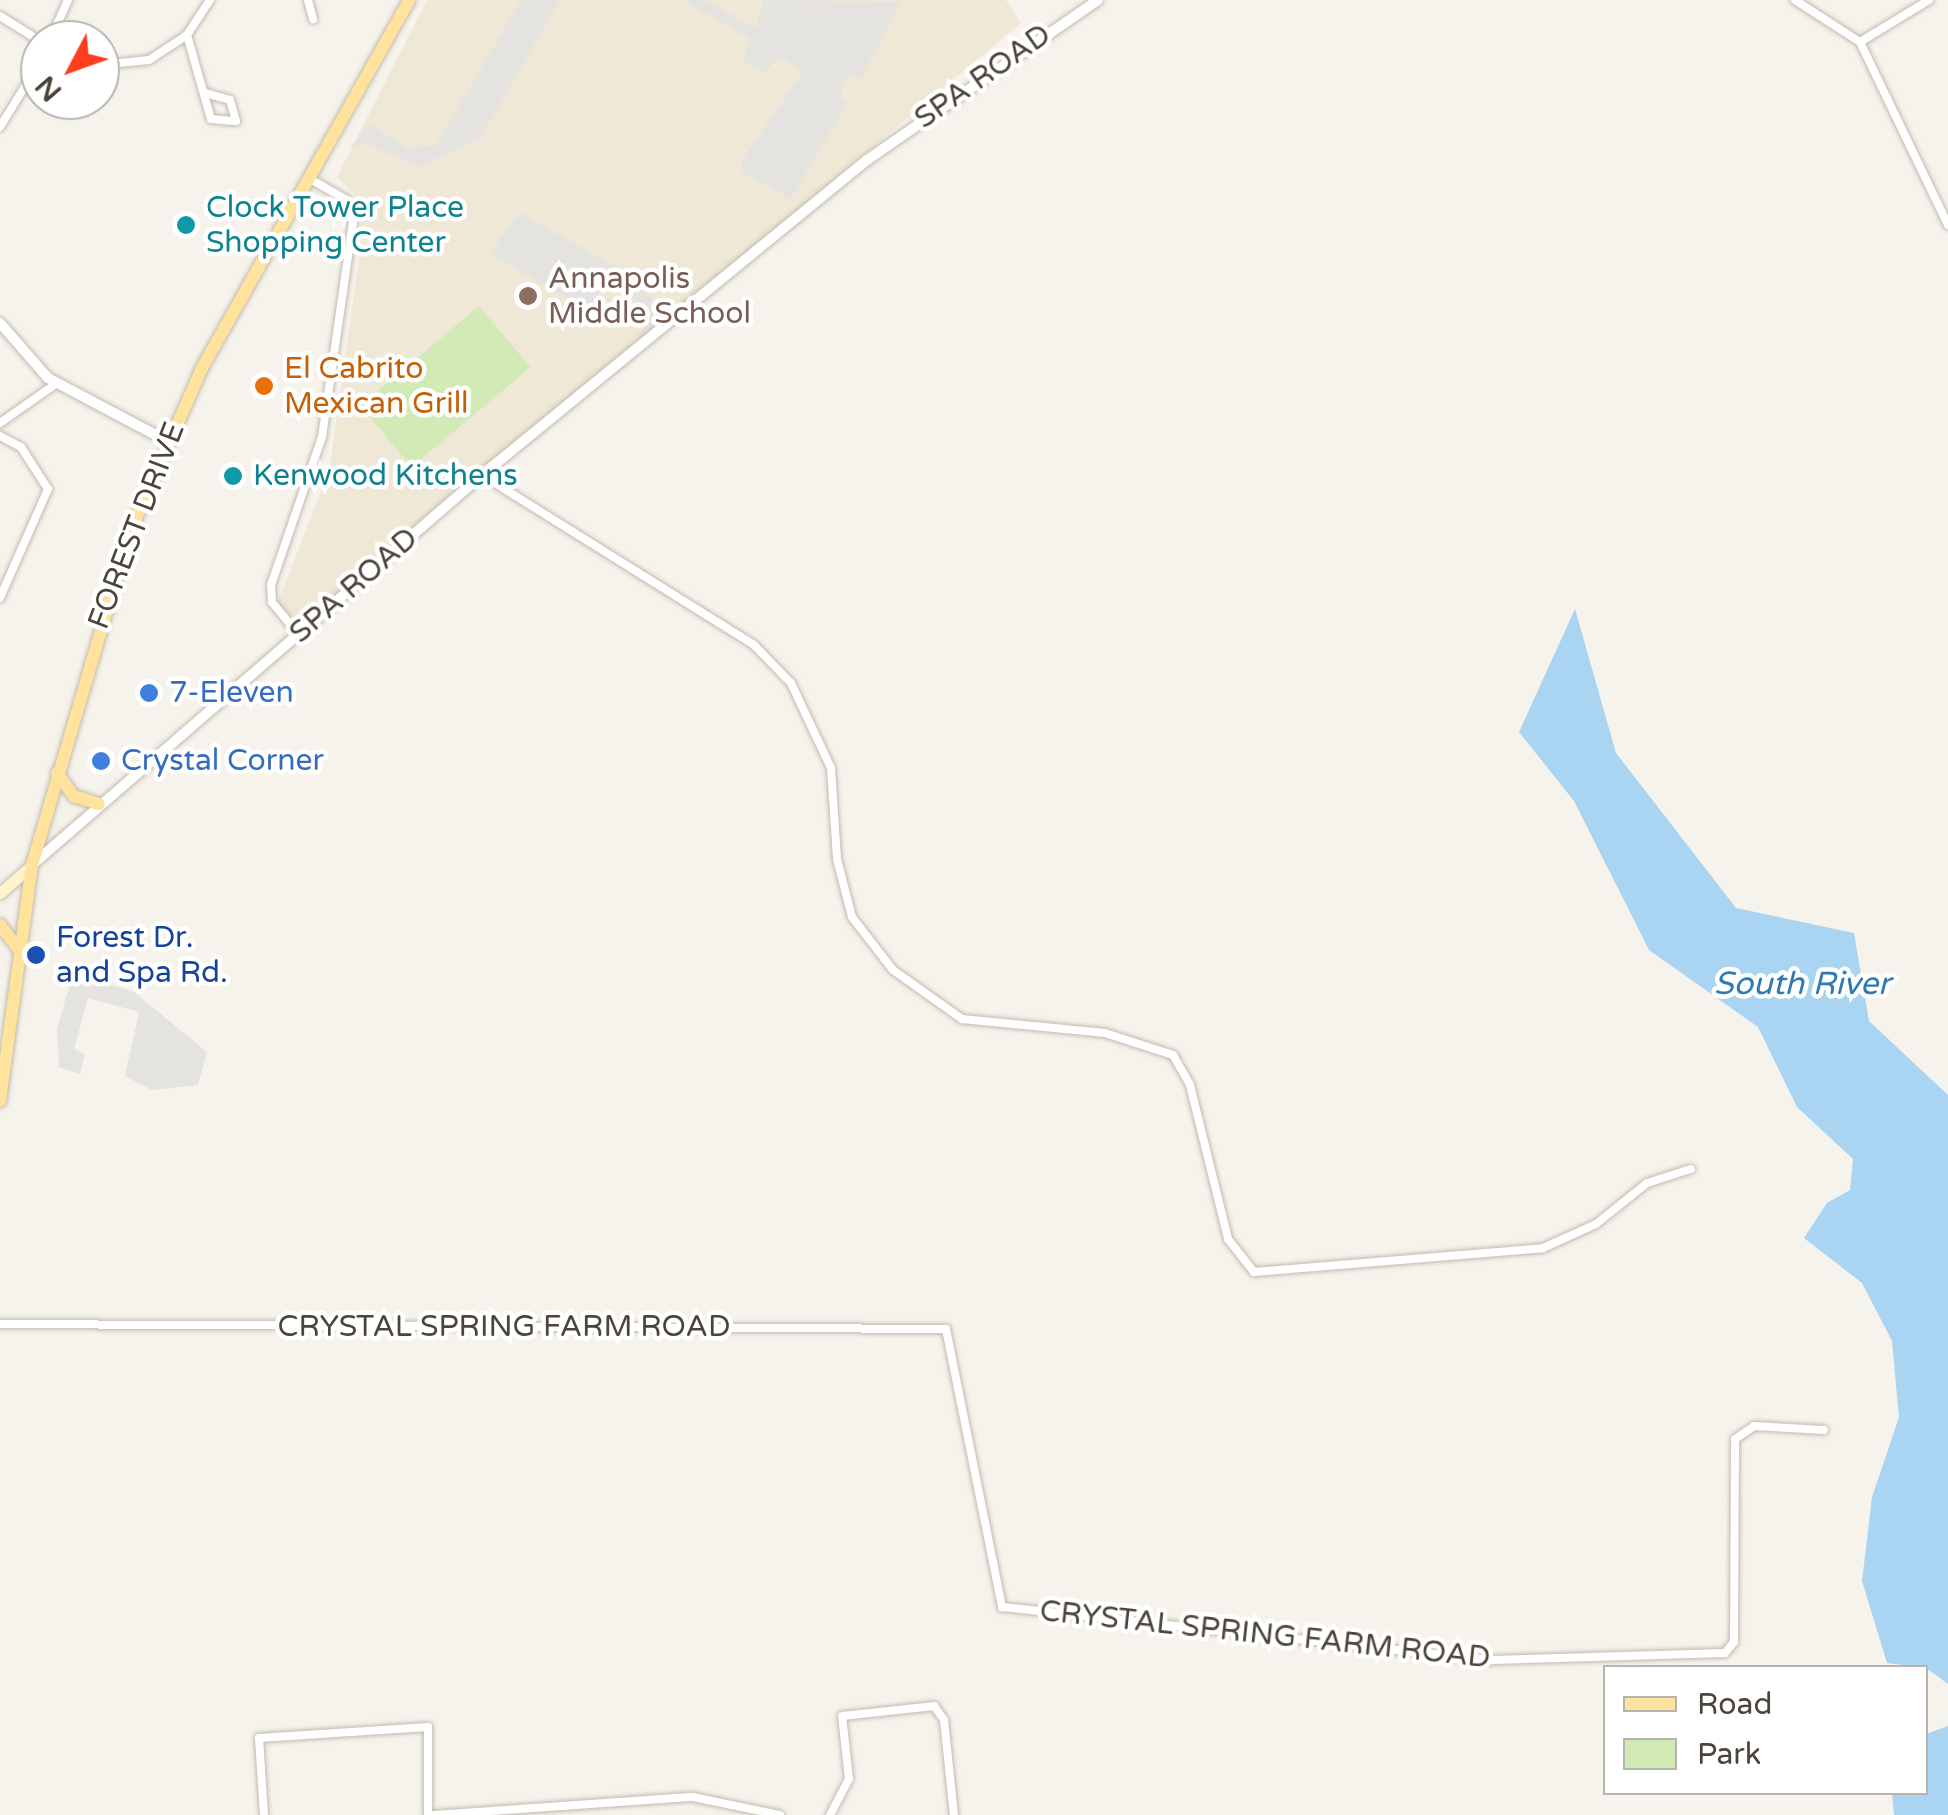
<!DOCTYPE html>
<html>
<head>
<meta charset="utf-8">
<style>
	body { margin:0 }
	#map { position:relative; width:1948px; height:1815px; overflow:hidden; background:#f6f3ec; font-family:"Varela Round",sans-serif }
	div>[style] { position:absolute }
	[style*='--x'] { left:calc(var(--x)*1px); top:calc(var(--y)*1px); width:calc(var(--w)*1px); rotate:calc(var(--a)*1deg) }
	.education>* { inset:0; background:#efe8d6 }
	.green>* { inset:0; background:#d2eab5; transform-origin:0 0 }
	.parking>* { inset:0; background:#e5e3e0 }
	.water>* { inset:0; background:#a9d4f2 }
	.roads { filter:drop-shadow(0 0 2px #c2bbae) drop-shadow(0 0 2px #c2bbae) }
	.minor>* { height:8px; margin:-4px; padding:0 4px; transform-origin:4px; border-radius:4px; background:#fff }
	.tertiary>* { height:10px; margin:-5px; padding:0 5px; transform-origin:5px; border-radius:5px; background:#fff }
	.secondary>* { height:11px; margin:-5.5px; padding:0 5.5px; transform-origin:5.5px; border-radius:5.5px; background:#fff3cd }
	.primary>* { height:12px; margin:-6px; padding:0 6px; transform-origin:6px; border-radius:6px; background:#ffe39c }
	.dots>* { width:28px; height:28px; translate:-50% -50%; box-sizing:border-box; border:5px solid #fff; border-radius:50% }
	span { translate:-50% -50%; white-space:nowrap; text-align:center; line-height:1.15; -webkit-text-stroke:9px #fff; paint-order:stroke }
	.street-label { font-size:30px; color:#4b4439 }
	.culture-label { font-size:30px; color:#0d838f }
	.left { translate:0 -50%; text-align:left }
	.education-label { font-size:30px; color:#785e54 }
	.food-label { font-size:30px; color:#c56008 }
	.shop-label { font-size:30px; color:#366cbe }
	.transit-label { font-size:30px; color:#164399 }
	.water-label { font-size:32px; color:#2e7ab2; font-style:italic }
	.legend { position:absolute; left:1603px; top:1665px; width:325px; height:130px; box-sizing:border-box; background:#fff; border:2px solid #b7b4b0; margin:0; padding:12px 18px; list-style:none; font-size:30px; color:#4b4439 }
	.legend li { display:flex; align-items:center; gap:20px; height:50px }
	.legend b { width:50px; border:2px solid #b7b4b0 }
	.north { position:absolute; left:20px; top:20px; width:100px; height:100px; box-sizing:border-box; background:#fff; border:2px solid #b7b4b0; border-radius:50%; rotate:229deg; font-size:28px; font-weight:700; line-height:40px; text-align:center; color:#4b4439 }
	.north::after { content:''; display:block; margin:auto; width:35px; height:45px; background:#fc3f1d; clip-path:polygon(50% 0,100% 100%,50% 72%,0 100%) }
</style>
</head>
<body>
<div id="map">
	<div class="education">
		<div style="clip-path:polygon(427px 0,1006px 0,1021px 23px,296px 629px,275px 609px,329px 471px,361px 246px,360px 200px,337px 177px)"></div>
	</div>
	<div class="green">
		<div style="left:479px;top:306px;width:80px;height:155px;rotate:50deg"></div>
	</div>
	<div class="parking">
		<div style="clip-path:polygon(521px 0,560px 0,480px 139px,417px 167px,367px 143px,350px 148px,369px 123px,407px 148px,436px 145px)"></div>
		<div style="clip-path:polygon(683px 0,705px 0,756px 28px,764px 0,901px 2px,861px 79px,849px 76px,840px 93px,847px 103px,791px 199px,742px 172px,742px 161px,803px 71px,779px 57px,764px 73px,742px 62px,750px 39px)"></div>
		<div style="clip-path:polygon(519px 212px,621px 270px,672px 319px,633px 352px,647px 321px,621px 285px,603px 289px,590px 311px,490px 254px)"></div>
		<div style="clip-path:polygon(73px 973px,134px 992px,207px 1052px,198px 1085px,152px 1090px,125px 1076px,139px 1012px,88px 998px,74px 1049px,85px 1054px,80px 1074px,59px 1067px,57px 1029px)"></div>
	</div>
	<div class="water">
		<div style="clip-path:polygon(1575px 609px,1616px 753px,1736px 908px,1854px 933px,1869px 1021px,1948px 1095px,1948px 1684px,1926px 1668px,1887px 1663px,1862px 1581px,1872px 1497px,1899px 1417px,1892px 1341px,1862px 1283px,1804px 1238px,1827px 1203px,1850px 1190px,1853px 1159px,1797px 1107px,1758px 1027px,1649px 950px,1574px 801px,1519px 732px)"></div>
		<div style="clip-path:polygon(1948px 1726px,1948px 1815px,1894px 1815px,1892px 1793px,1926px 1792px,1926px 1734px)"></div>
	</div>
	<div class="roads">
		<div class="minor">
			<div style="--x:308;--y:0;--w:20;--a:75"></div>
			<div style="--x:1795;--y:0;--w:77;--a:32.9"></div>
			<div style="--x:1860;--y:42;--w:203;--a:64.3"></div>
			<div style="--x:0;--y:16;--w:47;--a:32"></div>
			<div style="--x:187;--y:35;--w:87;--a:74.1"></div>
			<div style="--x:211;--y:119;--w:25;--a:5"></div>
			<div style="--x:236;--y:121;--w:22;--a:-106"></div>
			<div style="--x:230;--y:100;--w:26;--a:-164"></div>
			<div style="--x:50;--y:40;--w:44;--a:-65.8"></div>
			<div style="--x:1860;--y:42;--w:81;--a:-31.3"></div>
			<div style="--x:100;--y:65;--w:49;--a:-5.8"></div>
			<div style="--x:149;--y:60;--w:45;--a:-33.3"></div>
			<div style="--x:187;--y:35;--w:42;--a:-56.7"></div>
			<div style="--x:0;--y:127;--w:76;--a:-58.4"></div>
			<div style="--x:0;--y:423;--w:70;--a:-35.1"></div>
			<div style="--x:0;--y:436;--w:24;--a:28"></div>
			<div style="--x:21;--y:447;--w:50;--a:57.3"></div>
			<div style="--x:48;--y:489;--w:119;--a:113.8"></div>
			<div style="--x:482;--y:475;--w:321;--a:32"></div>
			<div style="--x:754;--y:645;--w:53;--a:45.8"></div>
			<div style="--x:791;--y:683;--w:94;--a:64.8"></div>
			<div style="--x:831;--y:768;--w:91;--a:86.2"></div>
			<div style="--x:837;--y:859;--w:60;--a:75.5"></div>
			<div style="--x:852;--y:917;--w:67;--a:52.3"></div>
			<div style="--x:893;--y:970;--w:85;--a:35.4"></div>
			<div style="--x:962;--y:1019;--w:144;--a:5.6"></div>
			<div style="--x:1105;--y:1033;--w:71;--a:17.9"></div>
			<div style="--x:1173;--y:1055;--w:34;--a:60"></div>
			<div style="--x:1190;--y:1085;--w:159;--a:76.1"></div>
			<div style="--x:1228;--y:1239;--w:42;--a:51.8"></div>
			<div style="--x:1254;--y:1272;--w:290;--a:-4.7"></div>
			<div style="--x:1543;--y:1248;--w:58;--a:-24.4"></div>
			<div style="--x:1596;--y:1224;--w:65;--a:-38.8"></div>
			<div style="--x:1647;--y:1183;--w:46;--a:-17.7"></div>
			<div style="--x:298;--y:634;--w:41;--a:-129.1"></div>
			<div style="--x:272;--y:602;--w:17;--a:-93"></div>
			<div style="--x:271;--y:585;--w:157;--a:-71"></div>
			<div style="--x:322;--y:437;--w:216;--a:-81.8"></div>
			<div style="--x:353;--y:223;--w:24;--a:-105"></div>
			<div style="--x:347;--y:200;--w:43;--a:-150.4"></div>
			<div style="--x:0;--y:1324;--w:946;--a:0.3"></div>
			<div style="--x:946;--y:1329;--w:284;--a:78.6"></div>
			<div style="--x:1002;--y:1607;--w:493;--a:6.2"></div>
			<div style="--x:1492;--y:1660;--w:233;--a:-1.7"></div>
			<div style="--x:1725;--y:1653;--w:14;--a:-51"></div>
			<div style="--x:1734;--y:1642;--w:203;--a:-89.7"></div>
			<div style="--x:1735;--y:1439;--w:23;--a:-34"></div>
			<div style="--x:1754;--y:1426;--w:70;--a:3.3"></div>
			<div style="--x:264;--y:1815;--w:77;--a:-93.7"></div>
			<div style="--x:259;--y:1738;--w:169;--a:-3.7"></div>
			<div style="--x:428;--y:1727;--w:88;--a:90"></div>
			<div style="--x:434;--y:1815;--w:260;--a:-4"></div>
			<div style="--x:693;--y:1797;--w:89;--a:11.7"></div>
			<div style="--x:830;--y:1815;--w:41;--a:-62.2"></div>
			<div style="--x:849;--y:1779;--w:63;--a:-96.3"></div>
			<div style="--x:842;--y:1716;--w:93;--a:-6.2"></div>
			<div style="--x:934;--y:1706;--w:17;--a:54"></div>
			<div style="--x:944;--y:1720;--w:96;--a:84"></div>
		</div>
		<div class="tertiary">
			<div style="--x:0;--y:323;--w:73;--a:48.9"></div>
			<div style="--x:48;--y:378;--w:135;--a:27.9"></div>
			<div style="--x:33;--y:864;--w:594;--a:-40.9"></div>
			<div style="--x:482;--y:475;--w:497;--a:-39.3"></div>
			<div style="--x:867;--y:160;--w:281;--a:-34.7"></div>
		</div>
		<div class="secondary">
			<div style="--x:0;--y:893;--w:43;--a:-41.2"></div>
		</div>
		<div class="primary">
			<div style="--x:57;--y:773;--w:29;--a:54"></div>
			<div style="--x:74;--y:796;--w:26;--a:18"></div>
			<div style="--x:0;--y:925;--w:34;--a:52"></div>
			<div style="--x:0;--y:1101;--w:238;--a:-82.3"></div>
			<div style="--x:32;--y:865;--w:347;--a:-73.6"></div>
			<div style="--x:130;--y:532;--w:179;--a:-66.3"></div>
			<div style="--x:202;--y:368;--w:422;--a:-60.6"></div>
		</div>
	</div>
	<div class="dots">
		<div style="left:186px;top:225px;background:#0f9aa8"></div>
		<div style="left:528px;top:296px;background:#8d6e63"></div>
		<div style="left:264px;top:386px;background:#e8710a"></div>
		<div style="left:233px;top:476px;background:#0f9aa8"></div>
		<div style="left:149px;top:693px;background:#3f7fe0"></div>
		<div style="left:101px;top:761px;background:#3f7fe0"></div>
		<div style="left:36px;top:955px;background:#1a4fb4"></div>
	</div>
	<div class="street-label">
		<span style="left:983px;top:77px;rotate:-35deg">SPA ROAD</span>
		<span style="left:137px;top:526px;rotate:-69deg">FOREST DRIVE</span>
		<span style="left:354px;top:586px;rotate:-41deg">SPA ROAD</span>
		<span style="left:504px;top:1327px">CRYSTAL SPRING FARM ROAD</span>
		<span style="left:1265px;top:1635px;rotate:6deg">CRYSTAL SPRING FARM ROAD</span>
	</div>
	<div class="culture-label">
		<span class="left" style="left:206px;top:225px">Clock Tower Place<br>Shopping Center</span>
		<span class="left" style="left:253px;top:476px">Kenwood Kitchens</span>
	</div>
	<div class="education-label">
		<span class="left" style="left:548px;top:296px">Annapolis<br>Middle School</span>
	</div>
	<div class="food-label">
		<span class="left" style="left:284px;top:386px">El Cabrito<br>Mexican Grill</span>
	</div>
	<div class="shop-label">
		<span class="left" style="left:169px;top:693px">7-Eleven</span>
		<span class="left" style="left:121px;top:761px">Crystal Corner</span>
	</div>
	<div class="transit-label">
		<span class="left" style="left:56px;top:955px">Forest Dr.<br>and Spa Rd.</span>
	</div>
	<div class="water-label">
		<span style="left:1802px;top:984px">South River</span>
	</div>
	<ul class="legend">
	<li><b style="height:12px;background:#ffe39c"></b>Road</li>
	<li><b style="height:28px;background:#d2eab5"></b>Park</li>
	</ul>
	<div class="north">N</div>
</div>
</body>
</html>
